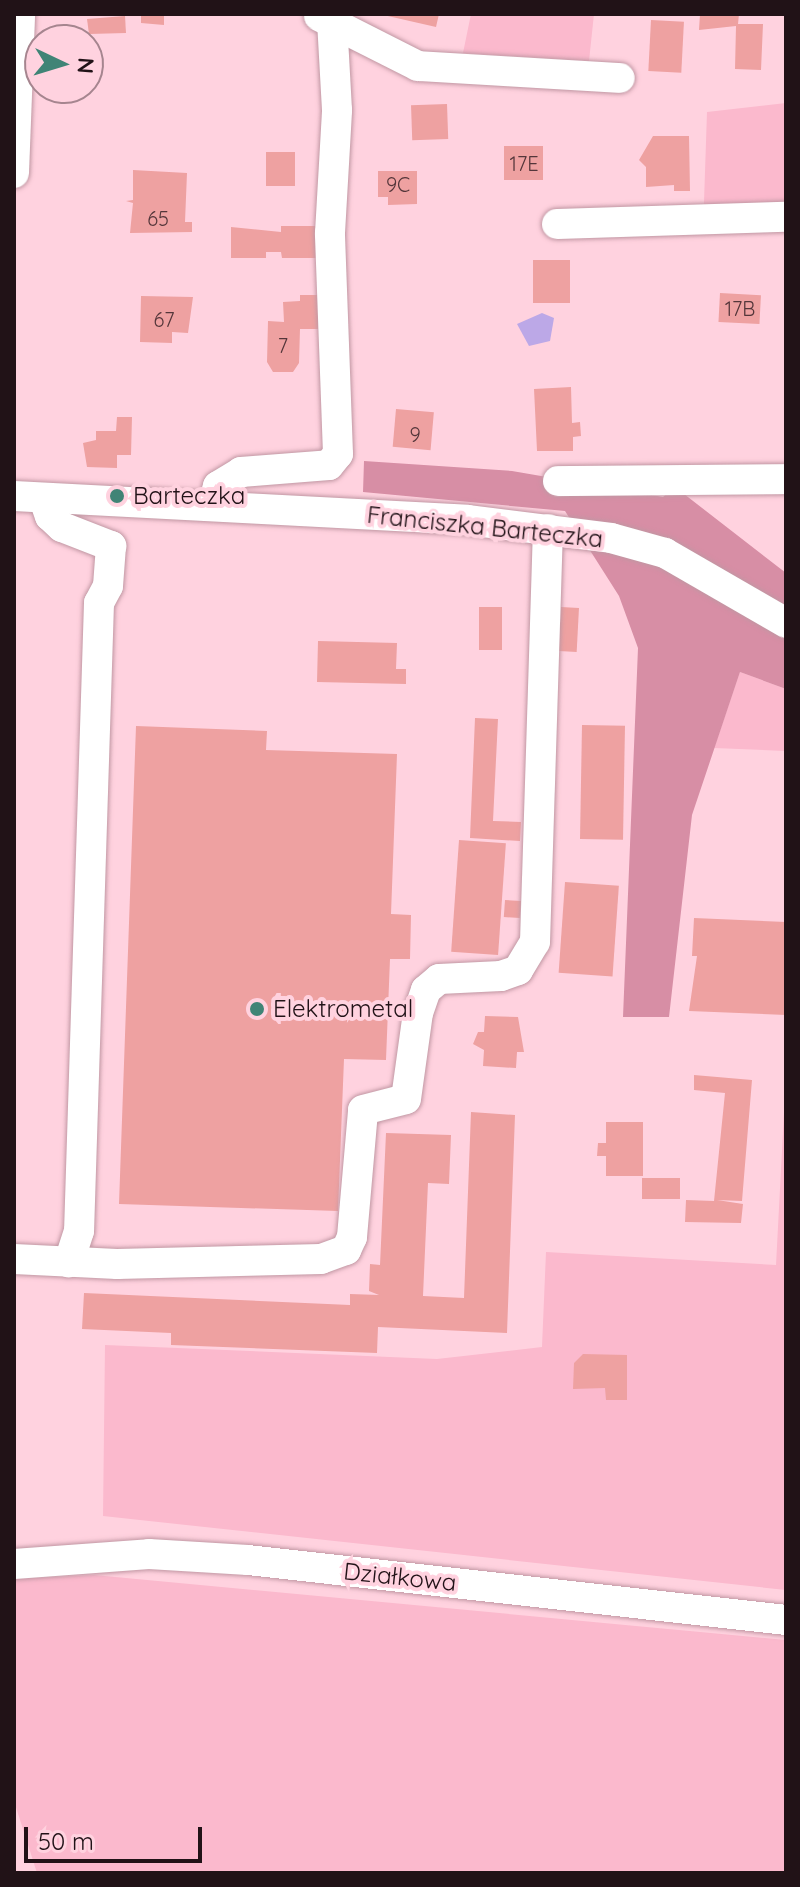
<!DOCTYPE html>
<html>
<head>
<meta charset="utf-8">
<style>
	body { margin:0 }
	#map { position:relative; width:800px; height:1887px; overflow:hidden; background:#ffd2df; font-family:Quicksand,sans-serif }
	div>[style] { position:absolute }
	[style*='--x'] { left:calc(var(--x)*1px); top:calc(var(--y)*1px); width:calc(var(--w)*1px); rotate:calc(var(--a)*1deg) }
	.green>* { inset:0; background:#fbb9cd }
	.forest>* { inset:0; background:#d78ea5 }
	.water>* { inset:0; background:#bca8e7 }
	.building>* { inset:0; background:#eea1a1; transform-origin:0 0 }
	.roads { filter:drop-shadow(0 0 2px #c197a3) drop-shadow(0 0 2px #c197a3) }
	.minor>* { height:30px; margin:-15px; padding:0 15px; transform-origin:15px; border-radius:15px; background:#fff }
	.dots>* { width:22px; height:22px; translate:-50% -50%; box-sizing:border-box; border:4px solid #ffd2df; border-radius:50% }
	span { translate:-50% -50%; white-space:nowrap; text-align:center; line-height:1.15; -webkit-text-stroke:8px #ffd2df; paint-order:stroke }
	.number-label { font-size:20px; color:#54363a }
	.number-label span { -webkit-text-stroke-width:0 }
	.poi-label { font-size:24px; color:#211217 }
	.left { translate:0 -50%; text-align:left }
	.street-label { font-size:24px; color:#211217 }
	.frame { position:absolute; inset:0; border:16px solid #211217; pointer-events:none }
	.north { position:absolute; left:24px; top:24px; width:80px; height:80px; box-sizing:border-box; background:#ffd2df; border:2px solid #a6858f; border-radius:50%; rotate:94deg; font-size:22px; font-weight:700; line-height:32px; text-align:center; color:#211217 }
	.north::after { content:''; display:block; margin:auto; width:28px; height:36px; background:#408476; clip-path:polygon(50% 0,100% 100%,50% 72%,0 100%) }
	.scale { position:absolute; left:24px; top:1827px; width:178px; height:36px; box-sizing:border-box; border:4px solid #211217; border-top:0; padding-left:10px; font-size:24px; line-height:28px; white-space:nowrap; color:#211217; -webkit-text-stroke:6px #ffd2df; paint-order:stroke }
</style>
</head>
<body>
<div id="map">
	<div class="green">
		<div style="clip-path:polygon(471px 14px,594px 14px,589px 61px,463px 53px)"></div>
		<div style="clip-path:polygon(786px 103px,786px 229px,703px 232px,707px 112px)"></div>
		<div style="clip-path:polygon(740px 672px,786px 689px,786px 751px,714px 748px)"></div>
		<div style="clip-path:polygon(786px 1074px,786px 1590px,103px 1516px,105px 1345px,437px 1359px,542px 1347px,546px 1252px,776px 1265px)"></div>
		<div style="clip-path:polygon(94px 1575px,786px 1640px,786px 1873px,37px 1873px,14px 1801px,15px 1579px)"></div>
	</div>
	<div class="forest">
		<div style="clip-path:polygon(364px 461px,512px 471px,663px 497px,675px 487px,786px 573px,786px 689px,740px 672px,692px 815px,669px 1017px,623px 1017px,638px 648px,619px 596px,565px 511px,363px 492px)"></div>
	</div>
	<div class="water">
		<div style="clip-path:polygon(542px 313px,554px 318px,550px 341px,529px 346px,517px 324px)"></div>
	</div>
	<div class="building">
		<div style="clip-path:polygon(141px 14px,164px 14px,164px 25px,141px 23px)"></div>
		<div style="clip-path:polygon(379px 14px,439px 14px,436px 27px)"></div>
		<div style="clip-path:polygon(700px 14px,739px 14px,738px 24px,763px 24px,761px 70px,735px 69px,736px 26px,699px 30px)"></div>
		<div style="clip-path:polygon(125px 16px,126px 33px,89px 34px,87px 19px)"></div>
		<div style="left:651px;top:20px;width:33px;height:51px;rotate:3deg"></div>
		<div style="left:447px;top:104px;width:35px;height:36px;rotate:88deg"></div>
		<div style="clip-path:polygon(653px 136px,689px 136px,690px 191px,674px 191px,674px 185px,646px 187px,646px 167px,639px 160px)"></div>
		<div style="left:504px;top:146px;width:39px;height:34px"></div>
		<div style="left:266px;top:152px;width:29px;height:34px"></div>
		<div style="clip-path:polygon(133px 170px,187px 173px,185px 222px,192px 222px,192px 232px,130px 233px,133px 203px,126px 201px,133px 200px)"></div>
		<div style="clip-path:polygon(378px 171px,417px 171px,417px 204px,388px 205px,388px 197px,378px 197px)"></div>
		<div style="clip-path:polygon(281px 226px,317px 226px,317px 258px,282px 258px,281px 252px,266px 252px,266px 258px,231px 258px,231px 227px,281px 232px)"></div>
		<div style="left:533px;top:260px;width:37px;height:43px"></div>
		<div style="left:720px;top:293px;width:41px;height:29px;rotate:3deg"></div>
		<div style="clip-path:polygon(300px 295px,318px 295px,318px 329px,300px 329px,299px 363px,293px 372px,273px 372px,267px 362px,268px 321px,284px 322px,283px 302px,300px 301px)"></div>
		<div style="clip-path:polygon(141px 296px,193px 297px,188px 333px,172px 332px,172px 343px,140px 342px)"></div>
		<div style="clip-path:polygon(571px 387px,572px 423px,580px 422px,581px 436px,573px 437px,573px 451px,537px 451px,534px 389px)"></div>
		<div style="left:396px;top:409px;width:38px;height:38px;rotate:5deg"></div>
		<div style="clip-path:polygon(117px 417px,132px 417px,131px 455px,117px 455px,117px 468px,87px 467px,83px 443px,96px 440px,96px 431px,116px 431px)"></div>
		<div style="left:479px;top:607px;width:23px;height:43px"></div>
		<div style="left:561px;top:607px;width:18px;height:44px;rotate:3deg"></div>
		<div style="clip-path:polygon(318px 641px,397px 643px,396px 669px,406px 669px,406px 684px,317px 682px)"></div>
		<div style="clip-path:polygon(475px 718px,498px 719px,493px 821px,521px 822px,520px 841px,470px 838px)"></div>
		<div style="left:582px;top:725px;width:43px;height:114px;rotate:1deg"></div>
		<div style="clip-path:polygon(136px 726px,267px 731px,266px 750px,397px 754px,391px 914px,411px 915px,410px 959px,390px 959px,386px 1060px,344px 1059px,338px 1211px,119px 1204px)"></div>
		<div style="left:459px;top:840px;width:47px;height:112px;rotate:4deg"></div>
		<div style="left:565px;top:882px;width:54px;height:91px;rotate:4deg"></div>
		<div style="left:505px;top:900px;width:16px;height:17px;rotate:4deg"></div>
		<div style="clip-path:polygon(694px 918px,786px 922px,786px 1015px,689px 1011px,697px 956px,692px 956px)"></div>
		<div style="clip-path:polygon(485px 1016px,518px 1017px,524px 1052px,517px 1052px,516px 1068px,483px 1066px,484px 1050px,473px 1044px,478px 1032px,484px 1032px)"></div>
		<div style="clip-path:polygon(694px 1075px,752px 1080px,742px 1201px,717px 1200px,743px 1204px,741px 1223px,685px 1222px,686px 1200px,714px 1201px,725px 1093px,694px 1090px)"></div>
		<div style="clip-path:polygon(471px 1112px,515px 1115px,507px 1333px,378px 1327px,377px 1353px,171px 1345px,171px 1333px,82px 1329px,84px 1293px,350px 1305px,350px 1294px,379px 1295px,369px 1291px,370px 1264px,380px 1265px,386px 1133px,451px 1135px,449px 1184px,428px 1183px,423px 1296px,464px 1298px)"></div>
		<div style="clip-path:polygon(606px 1122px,643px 1122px,643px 1176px,606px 1176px,606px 1156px,597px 1156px,598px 1143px,606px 1143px)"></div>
		<div style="left:642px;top:1178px;width:38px;height:21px"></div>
		<div style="clip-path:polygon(583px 1354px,627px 1355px,627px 1400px,606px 1400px,605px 1388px,573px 1389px,574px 1363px)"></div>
	</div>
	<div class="roads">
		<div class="minor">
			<div style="--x:319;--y:16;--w:111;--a:26.8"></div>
			<div style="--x:418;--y:66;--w:202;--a:3.4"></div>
			<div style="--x:14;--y:173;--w:159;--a:-87.8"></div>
			<div style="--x:557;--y:224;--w:229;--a:-1.8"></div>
			<div style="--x:558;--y:481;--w:228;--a:-0.5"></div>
			<div style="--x:14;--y:496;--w:454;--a:3"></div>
			<div style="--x:467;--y:520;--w:145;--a:7.1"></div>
			<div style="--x:611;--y:538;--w:56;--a:15.5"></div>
			<div style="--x:665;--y:553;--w:140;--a:30"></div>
			<div style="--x:44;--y:499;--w:18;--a:71"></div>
			<div style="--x:50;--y:516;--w:16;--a:43"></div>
			<div style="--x:62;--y:527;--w:53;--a:21.2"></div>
			<div style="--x:111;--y:546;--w:40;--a:94.3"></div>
			<div style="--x:108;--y:586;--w:19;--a:118"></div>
			<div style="--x:99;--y:603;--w:628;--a:91.82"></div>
			<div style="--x:79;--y:1231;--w:33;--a:108"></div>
			<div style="--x:212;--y:506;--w:21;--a:-73"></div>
			<div style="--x:218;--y:486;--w:27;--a:-31"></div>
			<div style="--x:241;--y:472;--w:88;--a:-4.5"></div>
			<div style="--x:329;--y:465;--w:14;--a:-51"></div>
			<div style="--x:338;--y:454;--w:221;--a:-92.1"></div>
			<div style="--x:330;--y:233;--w:123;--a:-86.7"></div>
			<div style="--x:337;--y:110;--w:89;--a:-93.2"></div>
			<div style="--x:14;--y:1259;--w:103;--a:2.8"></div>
			<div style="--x:117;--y:1264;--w:204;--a:-1.4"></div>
			<div style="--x:321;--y:1259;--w:27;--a:-20"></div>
			<div style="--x:346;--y:1250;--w:14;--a:-65"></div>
			<div style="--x:352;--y:1237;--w:127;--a:-85"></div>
			<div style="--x:363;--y:1110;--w:44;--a:-14.3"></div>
			<div style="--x:406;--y:1099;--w:87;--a:-82.1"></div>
			<div style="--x:418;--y:1013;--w:24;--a:-71"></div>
			<div style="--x:426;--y:990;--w:17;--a:-40"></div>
			<div style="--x:439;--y:979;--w:62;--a:-2.8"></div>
			<div style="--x:501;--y:976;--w:18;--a:-19"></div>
			<div style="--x:518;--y:970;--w:33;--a:-59"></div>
			<div style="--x:535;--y:942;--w:413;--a:-88.2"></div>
			<div style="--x:14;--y:1564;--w:135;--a:-4.2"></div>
			<div style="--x:149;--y:1554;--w:99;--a:3.5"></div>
			<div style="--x:248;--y:1560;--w:541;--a:6.36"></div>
		</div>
	</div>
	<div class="dots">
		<div style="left:117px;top:496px;background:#408476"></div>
		<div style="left:257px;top:1009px;background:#408476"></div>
	</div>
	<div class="number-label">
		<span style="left:524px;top:163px">17E</span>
		<span style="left:398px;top:184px">9C</span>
		<span style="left:158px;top:218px">65</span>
		<span style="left:740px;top:308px">17B</span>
		<span style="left:164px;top:319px">67</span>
		<span style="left:283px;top:345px">7</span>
		<span style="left:415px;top:434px">9</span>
	</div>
	<div class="poi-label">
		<span class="left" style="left:133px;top:496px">Barteczka</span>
		<span class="left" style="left:273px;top:1009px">Elektrometal</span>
	</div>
	<div class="street-label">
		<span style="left:485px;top:527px;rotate:6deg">Franciszka Barteczka</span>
		<span style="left:400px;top:1577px;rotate:6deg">Działkowa</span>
	</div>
	<div class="frame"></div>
	<div class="north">N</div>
	<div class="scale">50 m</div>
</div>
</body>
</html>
